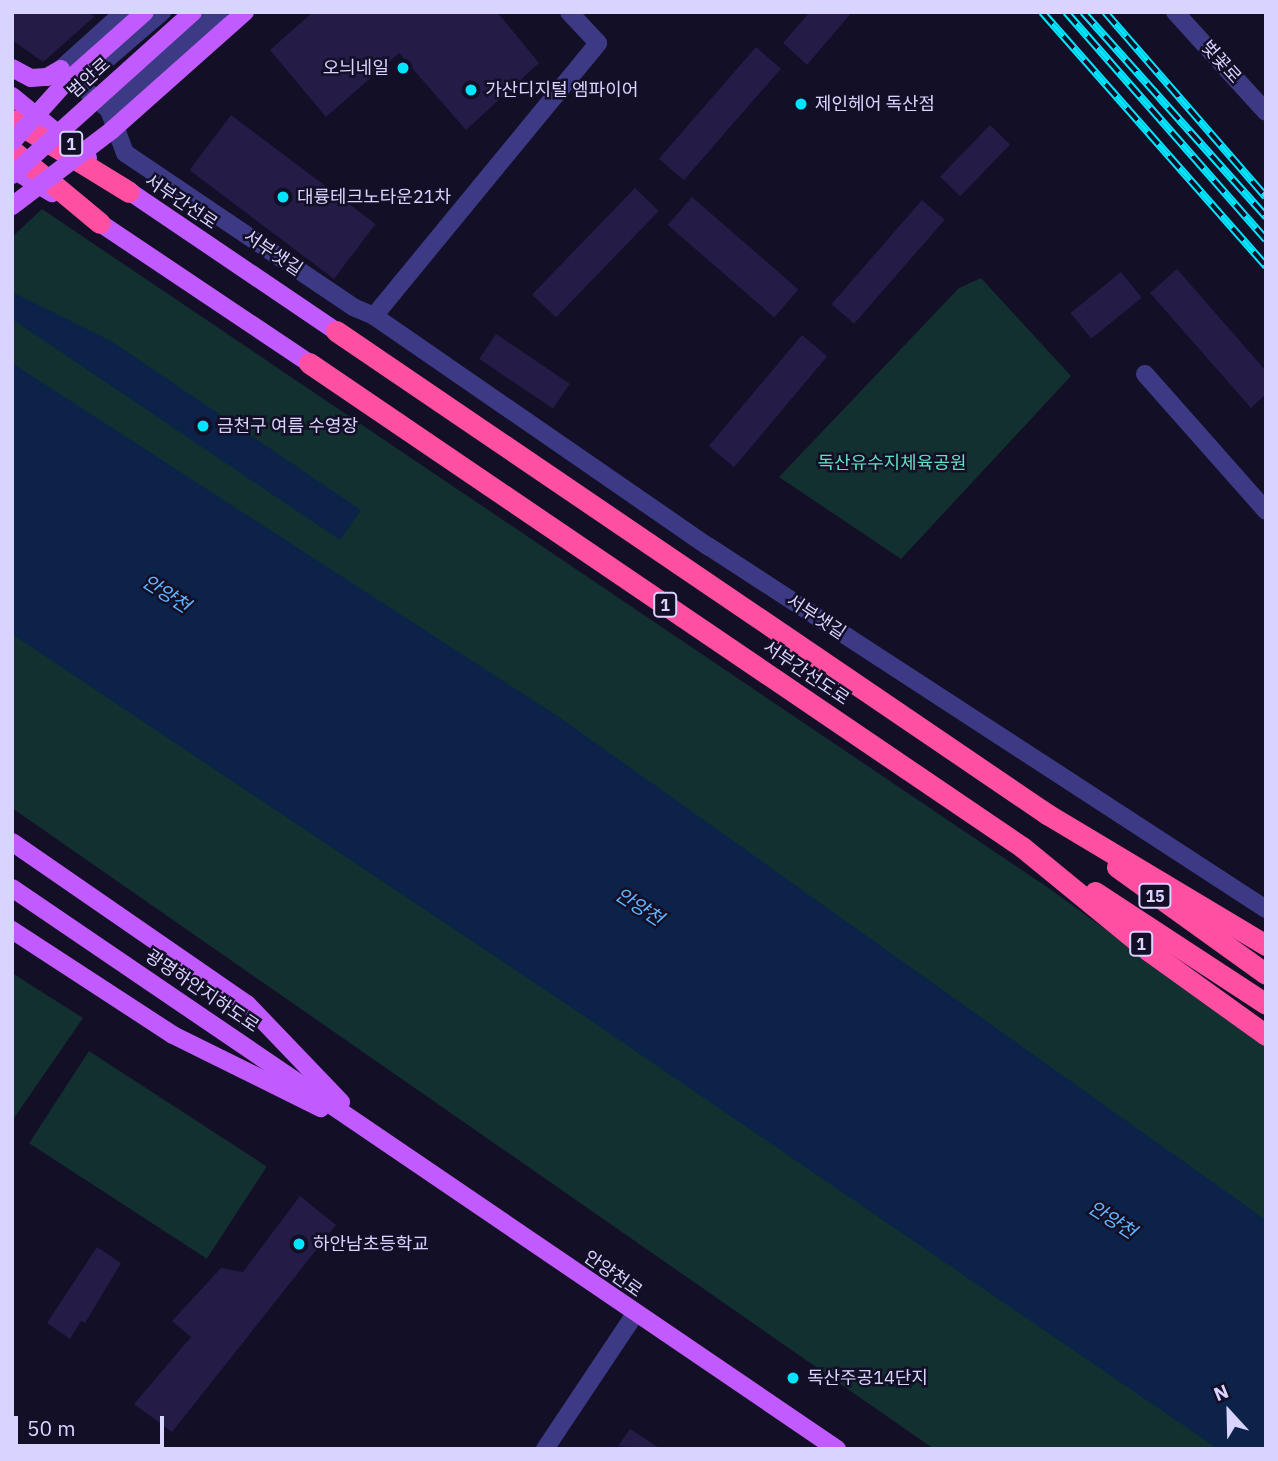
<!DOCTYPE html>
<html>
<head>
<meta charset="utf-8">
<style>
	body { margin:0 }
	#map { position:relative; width:1278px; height:1461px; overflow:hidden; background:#130f26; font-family:"IBM Plex Sans","Noto Sans KR",sans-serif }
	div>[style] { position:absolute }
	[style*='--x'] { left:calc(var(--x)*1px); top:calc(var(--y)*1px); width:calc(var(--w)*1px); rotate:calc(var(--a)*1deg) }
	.green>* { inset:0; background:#12302f; transform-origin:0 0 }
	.water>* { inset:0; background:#0c2248 }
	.building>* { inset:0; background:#241b47; transform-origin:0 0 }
	.minor>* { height:18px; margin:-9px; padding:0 9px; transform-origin:9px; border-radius:9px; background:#3d3a85 }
	.major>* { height:18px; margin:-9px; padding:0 9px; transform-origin:9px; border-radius:9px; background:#c25bff }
	.highway>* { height:21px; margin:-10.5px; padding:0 10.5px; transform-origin:10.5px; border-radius:10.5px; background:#ff4fa3 }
	.rail>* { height:8px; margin-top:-4px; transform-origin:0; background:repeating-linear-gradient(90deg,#130f26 0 16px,#00e5ff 0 32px); box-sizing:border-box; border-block:2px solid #00e5ff }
	.major-bridge>* { height:18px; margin:-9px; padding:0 9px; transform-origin:9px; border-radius:9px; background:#c25bff }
	.dots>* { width:19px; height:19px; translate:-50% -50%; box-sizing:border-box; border:4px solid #130f26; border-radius:50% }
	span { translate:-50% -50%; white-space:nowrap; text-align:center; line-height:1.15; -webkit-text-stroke:5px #130f26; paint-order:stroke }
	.shield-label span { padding:2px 5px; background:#130f26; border:2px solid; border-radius:5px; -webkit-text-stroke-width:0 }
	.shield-label { font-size:16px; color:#d9d4ff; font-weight:700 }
	.street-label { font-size:18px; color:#d9d4ff }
	.poi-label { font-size:18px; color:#d9d4ff }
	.right { translate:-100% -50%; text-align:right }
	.left { translate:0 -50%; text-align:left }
	.park-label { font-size:18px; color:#5fe0c0 }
	.water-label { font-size:19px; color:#62b6ff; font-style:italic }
	.frame { position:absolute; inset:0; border:14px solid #d9d4ff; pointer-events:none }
	.north { position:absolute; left:1194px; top:1377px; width:70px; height:70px; -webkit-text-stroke:5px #130f26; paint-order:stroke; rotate:338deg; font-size:19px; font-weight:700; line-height:28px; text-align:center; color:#d9d4ff }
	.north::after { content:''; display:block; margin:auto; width:24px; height:32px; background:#d9d4ff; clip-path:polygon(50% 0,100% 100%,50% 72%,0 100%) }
	.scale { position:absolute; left:14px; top:1416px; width:150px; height:32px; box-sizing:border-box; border:4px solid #d9d4ff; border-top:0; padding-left:9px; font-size:21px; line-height:24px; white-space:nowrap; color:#d9d4ff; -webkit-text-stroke:5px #130f26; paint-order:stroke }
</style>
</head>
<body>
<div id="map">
	<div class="green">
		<div style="clip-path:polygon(42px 209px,1050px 889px,1266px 1046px,1266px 1449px,934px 1449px,12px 808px,12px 237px)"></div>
		<div style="clip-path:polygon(981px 278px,1071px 376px,901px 559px,779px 477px,959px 288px)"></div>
		<div style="clip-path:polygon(12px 973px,83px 1018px,12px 1121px)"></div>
		<div style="left:89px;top:1051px;width:212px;height:110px;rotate:33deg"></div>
	</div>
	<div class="water">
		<div style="clip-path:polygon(12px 292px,111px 341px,361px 510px,340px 540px,12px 319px)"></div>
		<div style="clip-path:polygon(12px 363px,559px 717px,1266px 1220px,1266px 1449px,1218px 1449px,587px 1018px,12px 634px)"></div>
	</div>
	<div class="building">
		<div style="clip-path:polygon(12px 12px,90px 12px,94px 17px,43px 62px,12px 40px)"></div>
		<div style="clip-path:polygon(313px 12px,497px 12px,539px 63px,466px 130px,399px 53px,326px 117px,270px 50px)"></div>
		<div style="clip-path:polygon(810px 12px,852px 12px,807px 65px,783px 43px)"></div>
		<div style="left:756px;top:47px;width:33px;height:148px;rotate:41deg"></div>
		<div style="left:231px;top:115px;width:181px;height:69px;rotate:37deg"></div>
		<div style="left:990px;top:125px;width:28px;height:72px;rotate:44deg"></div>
		<div style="left:635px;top:188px;width:33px;height:148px;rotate:44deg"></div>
		<div style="left:692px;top:197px;width:141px;height:37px;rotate:41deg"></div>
		<div style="left:922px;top:200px;width:30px;height:138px;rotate:41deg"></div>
		<div style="clip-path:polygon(1177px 269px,1266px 371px,1266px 394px,1251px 408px,1150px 293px)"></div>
		<div style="left:1121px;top:272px;width:33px;height:65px;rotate:51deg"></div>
		<div style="left:496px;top:334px;width:89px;height:30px;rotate:34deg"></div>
		<div style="left:802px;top:335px;width:33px;height:145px;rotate:40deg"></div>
		<div style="clip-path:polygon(300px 1196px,336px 1225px,172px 1432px,134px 1404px,191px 1337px,172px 1321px,221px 1268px,243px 1272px)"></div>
		<div style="clip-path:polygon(97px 1247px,121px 1263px,85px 1323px,81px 1321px,70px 1339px,47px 1323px)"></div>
		<div style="clip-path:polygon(630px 1429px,661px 1449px,618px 1446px)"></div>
	</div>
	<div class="minor">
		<div style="--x:124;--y:12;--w:85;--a:137.9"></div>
		<div style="--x:61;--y:69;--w:63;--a:40.5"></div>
		<div style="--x:109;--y:110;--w:46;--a:69.6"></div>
		<div style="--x:125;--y:153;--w:275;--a:34"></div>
		<div style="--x:353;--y:307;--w:23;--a:23"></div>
		<div style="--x:374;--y:316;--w:406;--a:34.6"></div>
		<div style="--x:708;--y:546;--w:666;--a:33.05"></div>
		<div style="--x:1175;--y:12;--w:135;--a:47.7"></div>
		<div style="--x:78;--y:84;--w:111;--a:-40.6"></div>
		<div style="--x:109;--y:110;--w:147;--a:-41.7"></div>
		<div style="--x:374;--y:316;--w:353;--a:-50.6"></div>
		<div style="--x:598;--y:43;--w:42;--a:-133.1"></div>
		<div style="--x:1145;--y:374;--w:183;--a:48.5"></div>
		<div style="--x:545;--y:1449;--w:162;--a:-56.3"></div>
	</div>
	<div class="major">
		<div style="--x:12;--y:68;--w:21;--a:28"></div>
		<div style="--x:31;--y:78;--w:16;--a:-4"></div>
		<div style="--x:47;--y:77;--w:16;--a:-30"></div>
		<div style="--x:12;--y:96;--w:98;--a:39.2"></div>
		<div style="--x:12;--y:169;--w:47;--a:31"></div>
		<div style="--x:120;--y:185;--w:261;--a:34.1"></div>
		<div style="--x:91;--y:217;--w:262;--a:33.8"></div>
		<div style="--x:12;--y:842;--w:285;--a:34.6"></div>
		<div style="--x:247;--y:1004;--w:136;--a:46.2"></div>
		<div style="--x:12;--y:888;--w:998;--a:34.22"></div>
		<div style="--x:12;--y:930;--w:192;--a:33.1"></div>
		<div style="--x:173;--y:1035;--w:165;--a:26.3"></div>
	</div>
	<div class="highway">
		<div style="--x:12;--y:120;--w:137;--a:31.6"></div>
		<div style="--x:12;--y:150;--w:114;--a:39.7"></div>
		<div style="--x:336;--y:331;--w:860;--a:34.19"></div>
		<div style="--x:1047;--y:814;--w:255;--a:30.9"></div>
		<div style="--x:309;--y:363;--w:862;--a:34.17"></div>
		<div style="--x:1022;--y:847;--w:164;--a:39.3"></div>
		<div style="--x:1149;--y:951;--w:144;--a:35.7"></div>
		<div style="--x:1117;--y:867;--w:183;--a:35.7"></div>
		<div style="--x:1095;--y:892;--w:204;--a:33.2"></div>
	</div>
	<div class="rail">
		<div style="--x:1042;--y:12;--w:339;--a:48.6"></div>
		<div style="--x:1066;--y:12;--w:303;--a:48.7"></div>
		<div style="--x:1083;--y:12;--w:275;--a:48.2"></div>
		<div style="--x:1105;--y:12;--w:245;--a:49"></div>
	</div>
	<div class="major-bridge">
		<div style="--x:12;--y:142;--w:78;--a:-48.1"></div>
		<div style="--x:64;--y:84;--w:108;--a:-41.6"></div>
		<div style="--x:12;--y:175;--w:244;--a:-42"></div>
		<div style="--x:12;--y:206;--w:126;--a:-37.2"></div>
		<div style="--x:112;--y:130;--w:178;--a:-41.6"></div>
	</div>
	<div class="dots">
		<div style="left:403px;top:68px;background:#00e5ff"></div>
		<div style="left:471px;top:90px;background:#00e5ff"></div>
		<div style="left:801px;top:104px;background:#00e5ff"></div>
		<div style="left:283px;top:197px;background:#00e5ff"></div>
		<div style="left:203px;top:426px;background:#00e5ff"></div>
		<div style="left:299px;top:1244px;background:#00e5ff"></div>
		<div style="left:793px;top:1378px;background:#00e5ff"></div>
	</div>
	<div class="shield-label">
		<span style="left:71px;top:144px">1</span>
		<span style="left:665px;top:605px">1</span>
		<span style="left:1155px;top:896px">15</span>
		<span style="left:1141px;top:944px">1</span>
	</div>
	<div class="street-label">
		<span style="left:1221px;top:62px;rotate:48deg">벚꽃로</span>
		<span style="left:89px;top:78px;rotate:-42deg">범안로</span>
		<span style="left:181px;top:202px;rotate:34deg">서부간선로</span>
		<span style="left:273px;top:253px;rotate:34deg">서부샛길</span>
		<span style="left:816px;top:617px;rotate:33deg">서부샛길</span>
		<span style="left:806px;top:673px;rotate:34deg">서부간선도로</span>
		<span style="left:202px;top:991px;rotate:34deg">광명하안지하도로</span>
		<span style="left:613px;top:1274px;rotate:35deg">안양천로</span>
	</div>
	<div class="poi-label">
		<span class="right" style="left:389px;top:68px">오늬네일</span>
		<span class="left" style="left:485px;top:90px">가산디지털 엠파이어</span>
		<span class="left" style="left:815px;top:104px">제인헤어 독산점</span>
		<span class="left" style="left:297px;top:197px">대륭테크노타운21차</span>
		<span class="left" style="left:217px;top:426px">금천구 여름 수영장</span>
		<span class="left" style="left:313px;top:1244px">하안남초등학교</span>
		<span class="left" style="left:807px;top:1378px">독산주공14단지</span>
	</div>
	<div class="park-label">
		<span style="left:892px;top:463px">독산유수지체육공원</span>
	</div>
	<div class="water-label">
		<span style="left:166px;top:594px;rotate:33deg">안양천</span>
		<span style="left:639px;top:907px;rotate:33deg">안양천</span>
		<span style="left:1112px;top:1220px;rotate:33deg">안양천</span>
	</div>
	<div class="frame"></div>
	<div class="north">N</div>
	<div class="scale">50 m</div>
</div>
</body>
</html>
